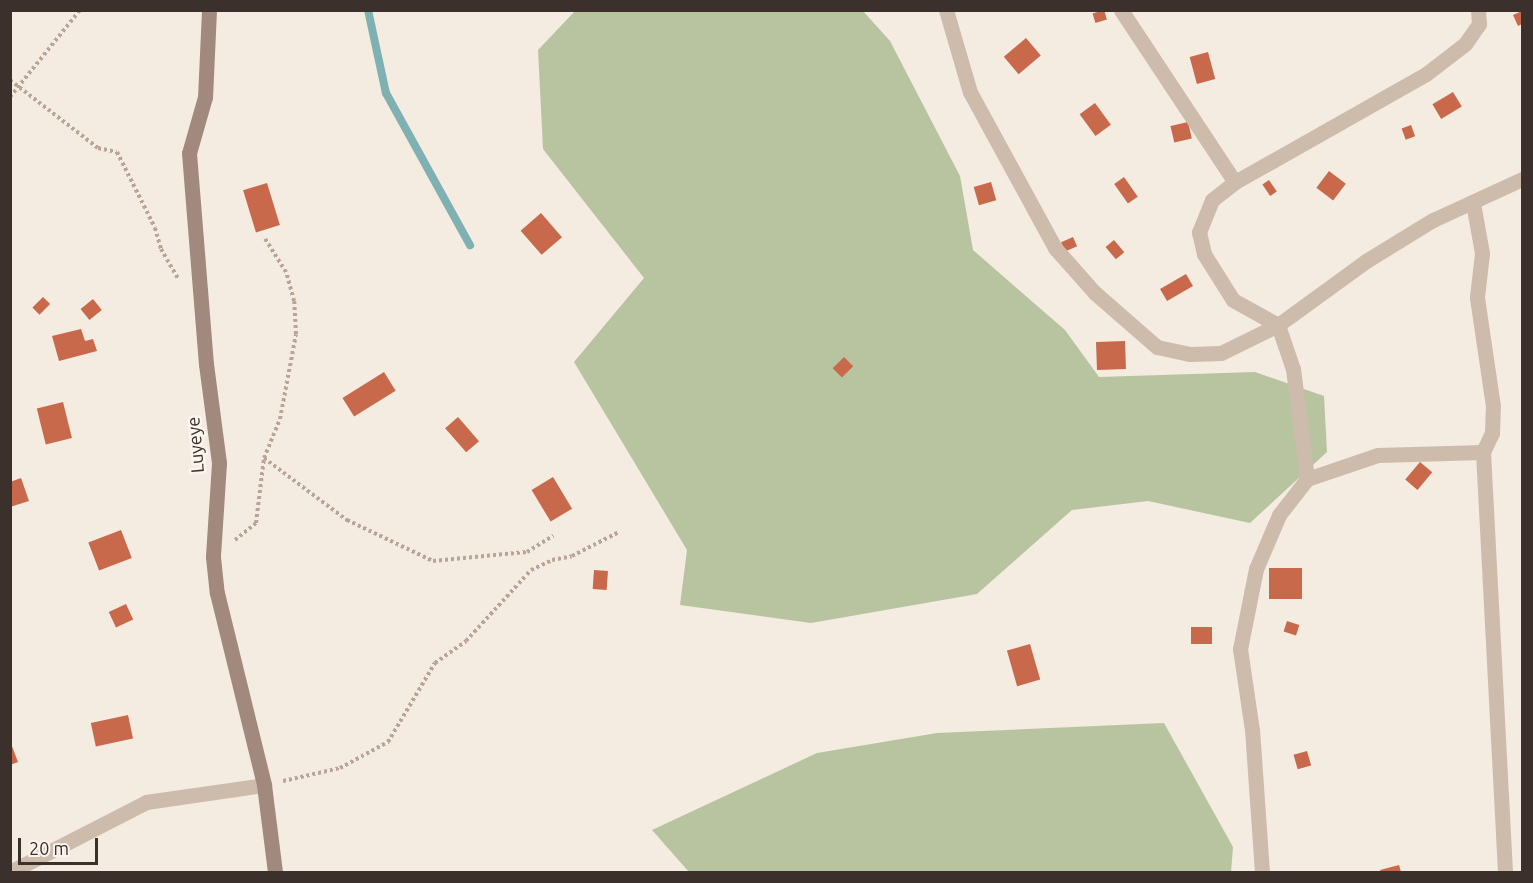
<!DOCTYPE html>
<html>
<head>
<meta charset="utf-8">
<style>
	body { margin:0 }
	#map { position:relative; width:1533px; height:883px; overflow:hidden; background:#f4ebe1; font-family:Ubuntu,sans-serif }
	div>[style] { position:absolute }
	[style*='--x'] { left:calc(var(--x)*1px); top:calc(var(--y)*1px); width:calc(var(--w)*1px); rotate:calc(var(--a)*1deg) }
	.green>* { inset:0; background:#b8c4a0 }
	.stream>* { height:8px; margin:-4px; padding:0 4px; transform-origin:4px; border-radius:4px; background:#7fb0b2 }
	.building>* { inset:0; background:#c8694b; transform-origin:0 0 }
	.path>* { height:4px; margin-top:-2px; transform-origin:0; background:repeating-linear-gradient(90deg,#b9a596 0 3px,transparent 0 6px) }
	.street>* { height:15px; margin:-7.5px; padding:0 7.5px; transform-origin:7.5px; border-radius:7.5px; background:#cdbbac }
	.secondary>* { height:15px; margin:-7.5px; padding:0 7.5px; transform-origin:7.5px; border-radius:7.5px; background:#a18a7d }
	span { translate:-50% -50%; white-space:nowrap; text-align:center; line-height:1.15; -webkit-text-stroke:5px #fbf5ee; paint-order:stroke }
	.street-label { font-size:18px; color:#3b302b }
	.frame { position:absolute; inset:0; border:12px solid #3b302b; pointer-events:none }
	.scale { position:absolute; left:18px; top:838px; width:80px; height:27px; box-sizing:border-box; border:3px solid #3b302b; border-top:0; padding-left:8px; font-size:18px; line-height:21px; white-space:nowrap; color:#3b302b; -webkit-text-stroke:4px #fbf5ee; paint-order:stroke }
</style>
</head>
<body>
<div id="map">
	<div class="green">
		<div style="clip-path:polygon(575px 11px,863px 11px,890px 41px,960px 176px,973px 250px,1065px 330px,1099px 377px,1255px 372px,1324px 396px,1327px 452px,1250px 523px,1148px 501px,1072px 510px,977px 594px,811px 623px,680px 605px,687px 550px,574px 362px,644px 278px,543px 149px,538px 50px)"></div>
		<div style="clip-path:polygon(1164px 723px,1233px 847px,1231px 872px,689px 872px,652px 830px,817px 753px,937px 733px)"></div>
	</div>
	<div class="stream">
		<div style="--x:368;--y:10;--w:85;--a:77.8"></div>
		<div style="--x:386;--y:93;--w:174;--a:61.1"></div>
	</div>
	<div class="building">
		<div style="left:1104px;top:10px;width:10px;height:12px;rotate:73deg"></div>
		<div style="clip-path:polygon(1522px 11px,1522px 24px,1518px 26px,1513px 15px)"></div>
		<div style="left:1026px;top:38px;width:23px;height:29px;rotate:50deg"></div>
		<div style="left:1208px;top:52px;width:28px;height:19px;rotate:75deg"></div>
		<div style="left:1453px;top:92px;width:17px;height:24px;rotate:59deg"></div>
		<div style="left:1095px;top:103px;width:27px;height:19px;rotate:54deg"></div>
		<div style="left:1188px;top:122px;width:17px;height:18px;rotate:77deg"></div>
		<div style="left:1411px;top:125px;width:12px;height:10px;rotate:70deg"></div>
		<div style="left:1329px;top:171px;width:21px;height:21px;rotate:37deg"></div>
		<div style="left:1124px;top:177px;width:24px;height:12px;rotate:55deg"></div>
		<div style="left:1269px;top:180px;width:14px;height:8px;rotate:56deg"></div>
		<div style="left:991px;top:182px;width:19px;height:18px;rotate:74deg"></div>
		<div style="left:267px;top:183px;width:44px;height:25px;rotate:73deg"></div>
		<div style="left:541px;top:213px;width:32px;height:27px;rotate:49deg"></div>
		<div style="left:1073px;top:237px;width:10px;height:13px;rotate:66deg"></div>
		<div style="left:1114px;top:240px;width:16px;height:11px;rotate:50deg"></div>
		<div style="left:1186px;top:274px;width:14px;height:30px;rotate:60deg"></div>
		<div style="left:43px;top:297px;width:10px;height:15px;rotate:45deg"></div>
		<div style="left:93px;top:299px;width:14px;height:16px;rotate:51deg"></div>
		<div style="clip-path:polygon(81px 329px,85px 341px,93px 339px,97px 351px,59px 361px,52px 336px)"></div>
		<div style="left:1125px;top:341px;width:28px;height:29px;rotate:88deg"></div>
		<div style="left:844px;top:357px;width:13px;height:16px;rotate:45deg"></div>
		<div style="left:384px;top:372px;width:22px;height:49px;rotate:58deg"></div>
		<div style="left:63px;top:402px;width:37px;height:27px;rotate:76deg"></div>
		<div style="left:458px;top:417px;width:32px;height:17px;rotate:49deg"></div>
		<div style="left:1420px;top:462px;width:16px;height:23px;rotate:40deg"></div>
		<div style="left:553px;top:477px;width:37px;height:25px;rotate:59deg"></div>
		<div style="clip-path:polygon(21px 478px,29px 501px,10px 507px,10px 482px)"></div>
		<div style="left:121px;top:530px;width:30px;height:35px;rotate:69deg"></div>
		<div style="left:1269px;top:568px;width:33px;height:31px"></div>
		<div style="left:594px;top:570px;width:14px;height:19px;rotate:4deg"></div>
		<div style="left:126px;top:604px;width:17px;height:19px;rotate:65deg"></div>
		<div style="left:1287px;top:621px;width:13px;height:11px;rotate:18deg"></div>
		<div style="left:1191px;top:627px;width:21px;height:17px"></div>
		<div style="left:1030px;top:644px;width:37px;height:24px;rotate:74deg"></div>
		<div style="left:128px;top:715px;width:24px;height:38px;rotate:78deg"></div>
		<div style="clip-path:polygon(10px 741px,18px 762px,10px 765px)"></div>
		<div style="left:1307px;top:751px;width:15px;height:14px;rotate:74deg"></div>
		<div style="clip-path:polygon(1399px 865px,1401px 872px,1381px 872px,1380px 870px)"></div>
	</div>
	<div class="path">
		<div style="--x:10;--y:80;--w:111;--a:37.7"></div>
		<div style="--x:98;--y:148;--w:19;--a:12"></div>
		<div style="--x:117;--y:152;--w:85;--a:63.4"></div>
		<div style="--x:155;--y:228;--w:22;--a:74"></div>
		<div style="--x:161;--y:249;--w:34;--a:60"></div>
		<div style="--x:10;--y:97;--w:112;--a:-51.2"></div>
		<div style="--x:264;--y:458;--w:104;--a:36.8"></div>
		<div style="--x:347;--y:520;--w:95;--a:25.5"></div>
		<div style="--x:433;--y:561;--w:94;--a:-5.5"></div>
		<div style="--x:527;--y:552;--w:31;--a:-32"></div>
		<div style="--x:235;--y:540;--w:27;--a:-39"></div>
		<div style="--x:256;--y:523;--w:65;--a:-83"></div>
		<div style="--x:264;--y:458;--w:42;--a:-67.7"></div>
		<div style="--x:280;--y:419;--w:86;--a:-79.3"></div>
		<div style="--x:296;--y:334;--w:33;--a:-93"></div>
		<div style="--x:294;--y:301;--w:30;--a:-105"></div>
		<div style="--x:286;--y:272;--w:41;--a:-122.2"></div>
		<div style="--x:283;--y:781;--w:58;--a:-12.8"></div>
		<div style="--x:340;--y:768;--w:55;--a:-28.4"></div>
		<div style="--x:388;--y:742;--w:92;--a:-59.3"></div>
		<div style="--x:435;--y:663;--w:38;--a:-35"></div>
		<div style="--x:466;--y:641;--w:96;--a:-47.5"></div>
		<div style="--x:531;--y:570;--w:23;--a:-25"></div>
		<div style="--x:552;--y:560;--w:20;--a:-11"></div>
		<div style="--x:572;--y:556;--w:53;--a:-27.1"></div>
	</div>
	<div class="street">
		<div style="--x:946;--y:10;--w:85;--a:73.7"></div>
		<div style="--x:970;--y:92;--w:178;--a:61.4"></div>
		<div style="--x:1055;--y:248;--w:60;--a:48.4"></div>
		<div style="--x:1095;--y:293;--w:82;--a:41.1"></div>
		<div style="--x:1157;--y:347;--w:34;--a:12"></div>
		<div style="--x:1190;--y:354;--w:31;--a:-2"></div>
		<div style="--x:1221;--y:353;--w:64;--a:-26.2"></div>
		<div style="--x:1278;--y:325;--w:46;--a:71.2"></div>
		<div style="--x:1293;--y:369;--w:111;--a:82.7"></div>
		<div style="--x:1121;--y:10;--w:206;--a:56.5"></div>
		<div style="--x:1478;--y:10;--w:14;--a:86"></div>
		<div style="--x:1479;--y:24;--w:24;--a:125"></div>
		<div style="--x:1465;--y:44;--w:49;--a:142.4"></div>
		<div style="--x:1426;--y:74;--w:219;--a:150.5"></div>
		<div style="--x:1235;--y:182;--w:29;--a:142"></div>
		<div style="--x:1212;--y:200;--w:35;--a:112"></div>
		<div style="--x:1199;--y:232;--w:23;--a:77"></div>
		<div style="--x:1204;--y:254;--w:54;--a:57.8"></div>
		<div style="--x:1233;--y:300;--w:51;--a:29.1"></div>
		<div style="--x:1278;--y:325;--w:109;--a:-36"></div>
		<div style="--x:1366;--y:261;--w:79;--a:-31.5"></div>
		<div style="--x:1433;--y:220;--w:98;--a:-24.7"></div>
		<div style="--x:1483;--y:452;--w:421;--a:87"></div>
		<div style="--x:10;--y:872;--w:153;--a:-27.2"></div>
		<div style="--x:146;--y:802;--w:119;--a:-8.2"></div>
		<div style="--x:1262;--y:872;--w:142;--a:-94"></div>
		<div style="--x:1252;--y:730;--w:82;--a:-98.4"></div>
		<div style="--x:1240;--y:649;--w:82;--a:-78.7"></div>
		<div style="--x:1256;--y:569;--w:59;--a:-66.9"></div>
		<div style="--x:1279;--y:515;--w:46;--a:-52.1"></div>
		<div style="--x:1307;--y:479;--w:75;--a:-18.7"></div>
		<div style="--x:1378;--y:455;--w:105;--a:-1.6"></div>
		<div style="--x:1483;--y:452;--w:21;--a:-65"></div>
		<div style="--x:1492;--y:433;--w:27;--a:-88"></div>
		<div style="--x:1493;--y:406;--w:110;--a:-98.4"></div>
		<div style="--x:1477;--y:297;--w:44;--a:-83.5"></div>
		<div style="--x:1482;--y:253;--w:51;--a:-100.2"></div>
	</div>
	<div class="secondary">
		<div style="--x:209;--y:10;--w:87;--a:92.6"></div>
		<div style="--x:205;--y:97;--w:58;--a:105.9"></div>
		<div style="--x:189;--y:153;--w:212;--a:85.4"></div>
		<div style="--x:206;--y:364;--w:100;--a:82.5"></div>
		<div style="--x:219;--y:463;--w:94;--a:93.7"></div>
		<div style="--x:213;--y:557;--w:36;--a:84"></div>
		<div style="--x:217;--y:593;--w:198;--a:76.2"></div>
		<div style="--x:264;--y:785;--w:88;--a:82.8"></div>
	</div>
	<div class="street-label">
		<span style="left:195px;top:445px;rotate:-95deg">Luyeye</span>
	</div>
	<div class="frame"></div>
	<div class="scale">20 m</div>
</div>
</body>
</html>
